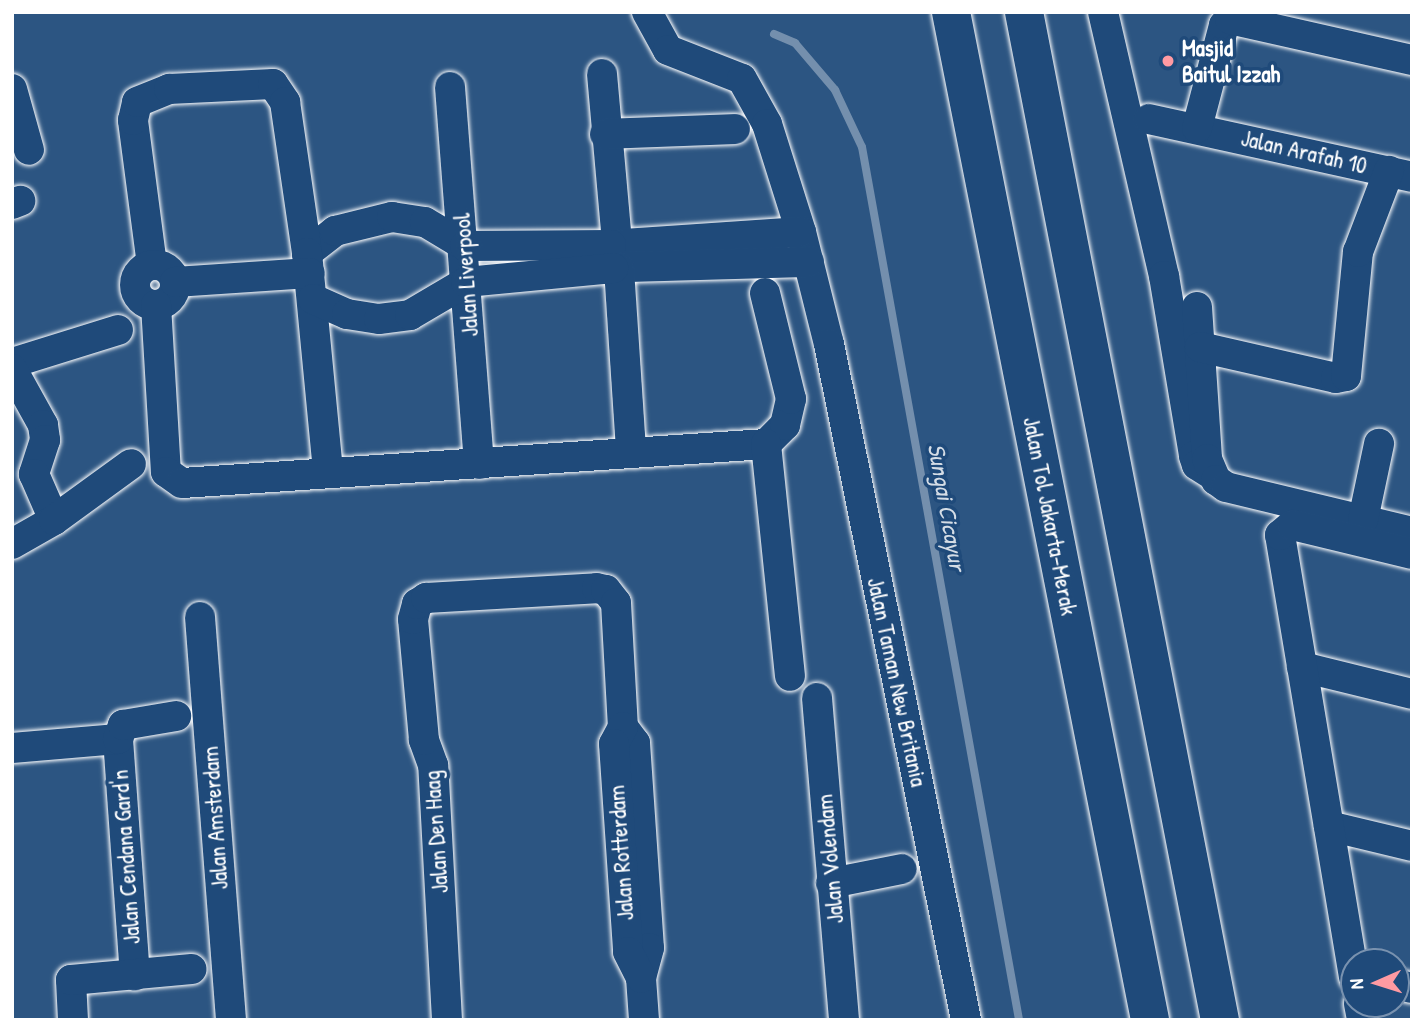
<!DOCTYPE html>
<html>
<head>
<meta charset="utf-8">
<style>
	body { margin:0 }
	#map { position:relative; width:1424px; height:1032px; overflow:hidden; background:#2c5582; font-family:"Patrick Hand",sans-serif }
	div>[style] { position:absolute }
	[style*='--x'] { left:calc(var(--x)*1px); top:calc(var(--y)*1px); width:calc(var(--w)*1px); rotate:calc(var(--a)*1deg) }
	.stream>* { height:8px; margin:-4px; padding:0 4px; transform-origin:4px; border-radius:4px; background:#748fad }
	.roads { filter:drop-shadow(0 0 2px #fff) drop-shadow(0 0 2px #fff) }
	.minor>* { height:30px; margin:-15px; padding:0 15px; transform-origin:15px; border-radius:15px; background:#1f4a7a }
	.minor>.ring { margin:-15px; padding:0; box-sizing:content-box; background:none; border:30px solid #1f4a7a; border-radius:50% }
	.highway>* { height:38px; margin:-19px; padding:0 19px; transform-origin:19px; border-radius:19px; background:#1f4a7a }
	.dots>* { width:19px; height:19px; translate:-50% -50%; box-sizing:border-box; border:4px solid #1f4a7a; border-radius:50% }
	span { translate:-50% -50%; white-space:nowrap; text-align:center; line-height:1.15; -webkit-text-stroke:7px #1f4a7a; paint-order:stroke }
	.poi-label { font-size:23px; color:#fff; font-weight:700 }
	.left { translate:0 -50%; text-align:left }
	.street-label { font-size:23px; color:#fff }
	.water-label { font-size:24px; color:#d5dde6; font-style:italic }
	.frame { position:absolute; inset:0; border:14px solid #fff; pointer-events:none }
	.north { position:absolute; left:1340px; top:948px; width:70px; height:70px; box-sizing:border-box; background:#1f4a7a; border:2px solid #7992af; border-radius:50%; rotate:267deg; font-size:19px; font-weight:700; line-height:28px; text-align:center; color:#fff }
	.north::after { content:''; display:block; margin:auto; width:24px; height:32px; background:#ff9aa2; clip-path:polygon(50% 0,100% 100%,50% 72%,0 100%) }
</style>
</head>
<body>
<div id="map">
	<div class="stream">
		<div style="--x:774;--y:34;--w:23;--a:23"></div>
		<div style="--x:795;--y:43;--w:62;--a:49.6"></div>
		<div style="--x:835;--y:90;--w:63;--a:64.7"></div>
		<div style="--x:862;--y:147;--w:887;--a:79.8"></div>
	</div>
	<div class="roads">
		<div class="minor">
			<div style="--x:647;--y:12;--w:43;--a:61.1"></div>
			<div style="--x:668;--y:50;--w:79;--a:21.4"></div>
			<div style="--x:742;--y:79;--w:51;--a:60.9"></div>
			<div style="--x:767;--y:124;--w:113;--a:72.5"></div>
			<div style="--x:801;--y:232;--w:115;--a:76"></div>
			<div style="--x:829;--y:344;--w:690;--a:78.54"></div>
			<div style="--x:1103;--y:12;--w:271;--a:77"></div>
			<div style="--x:1164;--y:276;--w:182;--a:80.5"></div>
			<div style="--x:1194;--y:456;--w:9;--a:72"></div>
			<div style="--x:1197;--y:465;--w:15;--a:32"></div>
			<div style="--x:602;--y:74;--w:170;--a:84.9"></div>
			<div style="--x:450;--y:87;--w:378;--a:85.6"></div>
			<div style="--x:12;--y:89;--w:63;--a:74.4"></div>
			<div style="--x:1149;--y:119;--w:269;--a:12.4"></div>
			<div style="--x:1197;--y:128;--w:106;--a:-75.3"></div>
			<div style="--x:1224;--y:25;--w:8;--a:-45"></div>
			<div style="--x:1230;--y:19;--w:187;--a:12.7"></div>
			<div style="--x:605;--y:134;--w:130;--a:-2.2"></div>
			<div style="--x:12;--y:204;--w:9;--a:-21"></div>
			<div style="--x:624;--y:244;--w:177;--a:-3.9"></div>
			<div style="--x:307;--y:253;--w:36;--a:-38"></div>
			<div style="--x:335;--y:231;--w:59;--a:-13.8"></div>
			<div style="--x:392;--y:217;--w:33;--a:9"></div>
			<div style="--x:425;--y:222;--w:47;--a:31"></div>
			<div style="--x:465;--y:246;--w:146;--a:-0.4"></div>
			<div style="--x:152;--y:265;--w:146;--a:-97.5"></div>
			<div style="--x:133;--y:120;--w:18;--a:-77"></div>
			<div style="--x:137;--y:102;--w:35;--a:-22"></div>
			<div style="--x:169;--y:89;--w:104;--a:-2.8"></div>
			<div style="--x:273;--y:84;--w:22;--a:56"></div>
			<div style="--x:285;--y:102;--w:153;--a:81.7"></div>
			<div style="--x:307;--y:253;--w:220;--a:84.5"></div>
			<div class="ring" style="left:135px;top:265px;width:10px;height:10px"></div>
			<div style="--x:626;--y:267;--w:183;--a:-1.6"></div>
			<div style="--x:619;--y:269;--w:181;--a:86.2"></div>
			<div style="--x:175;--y:282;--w:135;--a:-3.8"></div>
			<div style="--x:313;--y:299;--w:37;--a:24"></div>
			<div style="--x:347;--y:314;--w:32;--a:9"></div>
			<div style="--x:379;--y:319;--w:31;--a:-7"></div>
			<div style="--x:410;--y:315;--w:65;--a:-30.5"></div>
			<div style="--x:466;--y:282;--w:148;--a:-5.4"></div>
			<div style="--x:156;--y:305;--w:167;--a:86.6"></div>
			<div style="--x:166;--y:472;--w:19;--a:35"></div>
			<div style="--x:182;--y:483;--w:585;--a:-3.82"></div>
			<div style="--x:766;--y:444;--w:27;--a:-45"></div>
			<div style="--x:785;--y:425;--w:27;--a:-77"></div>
			<div style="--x:791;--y:399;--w:109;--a:-103.8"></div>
			<div style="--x:1197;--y:307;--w:152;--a:86.2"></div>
			<div style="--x:1207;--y:459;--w:23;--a:67"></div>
			<div style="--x:1216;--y:480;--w:12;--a:35"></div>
			<div style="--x:1226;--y:487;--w:191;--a:13.6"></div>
			<div style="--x:1200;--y:347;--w:139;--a:12.8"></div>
			<div style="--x:1336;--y:378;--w:10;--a:-11"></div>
			<div style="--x:1346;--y:376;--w:125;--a:-84.5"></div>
			<div style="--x:1358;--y:252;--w:87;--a:-69.1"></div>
			<div style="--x:12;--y:363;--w:111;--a:-17.3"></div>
			<div style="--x:12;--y:369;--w:64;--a:61"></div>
			<div style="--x:43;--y:425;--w:15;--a:82"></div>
			<div style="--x:45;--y:440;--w:36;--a:108"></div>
			<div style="--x:34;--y:474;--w:50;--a:66.5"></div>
			<div style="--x:766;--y:444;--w:233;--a:84.1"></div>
			<div style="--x:1363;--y:520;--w:78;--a:-78.1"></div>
			<div style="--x:12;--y:544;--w:48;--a:-29.7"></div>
			<div style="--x:54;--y:520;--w:95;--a:-36"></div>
			<div style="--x:200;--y:617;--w:404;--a:85.6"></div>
			<div style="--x:1302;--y:667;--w:113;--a:13.8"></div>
			<div style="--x:817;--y:698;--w:323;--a:85.2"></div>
			<div style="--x:623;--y:727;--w:20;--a:53"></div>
			<div style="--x:635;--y:743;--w:205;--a:86.1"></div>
			<div style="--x:649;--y:948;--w:31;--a:105"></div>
			<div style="--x:641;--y:978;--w:42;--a:85.9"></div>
			<div style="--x:118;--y:739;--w:237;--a:85.9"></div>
			<div style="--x:12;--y:748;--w:106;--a:-4.9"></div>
			<div style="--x:118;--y:739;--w:15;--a:-70"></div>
			<div style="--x:123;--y:725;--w:54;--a:-9.6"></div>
			<div style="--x:1329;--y:826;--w:85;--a:13.5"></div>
			<div style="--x:831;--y:883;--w:72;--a:-11.2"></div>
			<div style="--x:1354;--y:977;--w:448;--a:-99.5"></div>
			<div style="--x:1280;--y:535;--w:16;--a:-40"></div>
			<div style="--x:1292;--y:525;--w:123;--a:13.6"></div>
			<div style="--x:1396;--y:984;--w:16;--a:14"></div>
			<div style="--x:1359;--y:1004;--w:16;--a:79"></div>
			<div style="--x:73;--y:1020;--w:40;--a:-92.9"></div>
			<div style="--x:71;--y:980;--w:121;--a:-5.2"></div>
			<div style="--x:447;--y:1020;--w:255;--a:-93.1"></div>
			<div style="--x:433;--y:765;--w:27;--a:-110"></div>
			<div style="--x:424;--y:740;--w:121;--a:-95.2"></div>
			<div style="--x:413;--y:619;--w:16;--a:-75"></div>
			<div style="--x:417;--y:604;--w:11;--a:-34"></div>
			<div style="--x:426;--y:598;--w:171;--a:-3.3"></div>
			<div style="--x:597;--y:588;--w:9;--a:13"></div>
			<div style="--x:606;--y:590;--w:16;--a:52"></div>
			<div style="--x:616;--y:603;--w:124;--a:86.8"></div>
			<div style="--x:623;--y:727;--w:19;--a:118"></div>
			<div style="--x:614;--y:744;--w:208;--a:86.1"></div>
			<div style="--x:628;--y:952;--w:29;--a:63"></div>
		</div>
		<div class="highway">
			<div style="--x:951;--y:12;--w:1027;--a:78.83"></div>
			<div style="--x:1024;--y:12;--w:1027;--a:79"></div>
		</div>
	</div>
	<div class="dots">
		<div style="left:1168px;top:61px;background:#ff9aa2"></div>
	</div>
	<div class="poi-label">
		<span class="left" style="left:1182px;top:61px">Masjid<br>Baitul Izzah</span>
	</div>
	<div class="street-label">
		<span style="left:1304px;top:152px;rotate:13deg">Jalan Arafah 10</span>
		<span style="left:466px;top:275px;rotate:-94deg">Jalan Liverpool</span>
		<span style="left:1050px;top:516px;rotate:79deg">Jalan Tol Jakarta–Merak</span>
		<span style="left:897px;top:682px;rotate:78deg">Jalan Taman New Britania</span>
		<span style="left:215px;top:818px;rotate:-94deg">Jalan Amsterdam</span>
		<span style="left:436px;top:832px;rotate:-94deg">Jalan Den Haag</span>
		<span style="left:621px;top:853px;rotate:-94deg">Jalan Rotterdam</span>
		<span style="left:126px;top:857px;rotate:-94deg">Jalan Cendana Gard'n</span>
		<span style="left:830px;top:859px;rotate:-95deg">Jalan Volendam</span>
	</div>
	<div class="water-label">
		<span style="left:947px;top:507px;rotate:80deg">Sungai Cicayur</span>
	</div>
	<div class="frame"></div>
	<div class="north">N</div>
</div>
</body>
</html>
